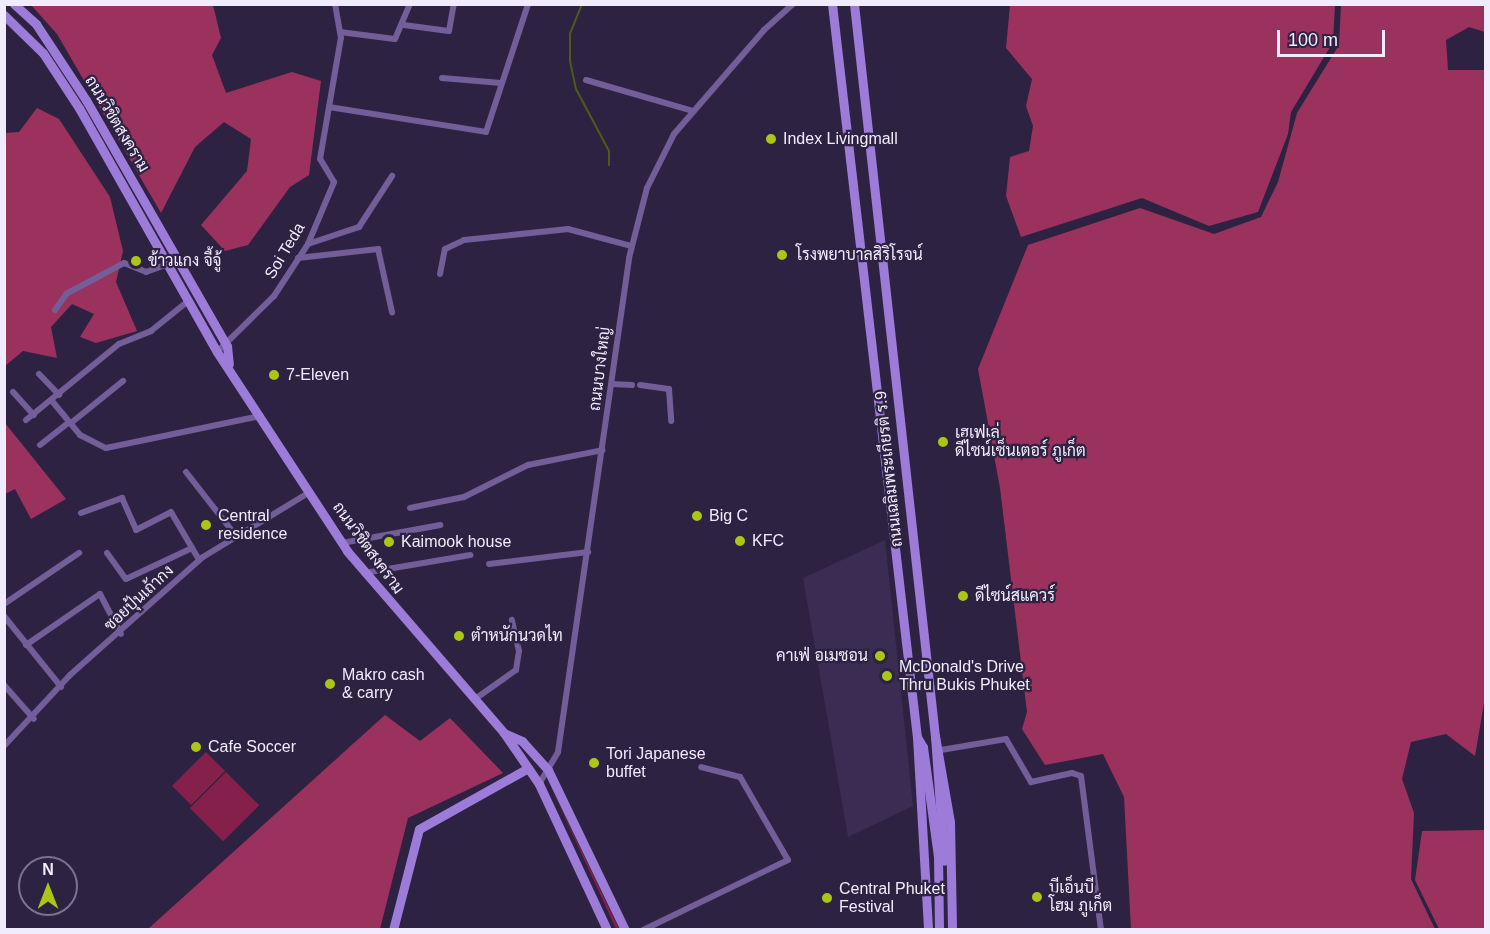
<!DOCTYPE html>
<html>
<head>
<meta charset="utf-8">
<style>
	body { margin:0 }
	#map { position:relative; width:1490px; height:934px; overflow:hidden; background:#2e2243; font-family:Arial,Sarabun,sans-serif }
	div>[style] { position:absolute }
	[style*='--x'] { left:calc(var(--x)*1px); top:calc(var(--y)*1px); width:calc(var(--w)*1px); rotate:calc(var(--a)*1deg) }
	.built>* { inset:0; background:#3a2c52 }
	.green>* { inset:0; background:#85204b; transform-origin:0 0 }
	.forest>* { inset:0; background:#9b325d }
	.stream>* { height:2px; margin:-1px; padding:0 1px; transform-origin:1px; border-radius:1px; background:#4e5a1b }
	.street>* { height:6px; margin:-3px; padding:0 3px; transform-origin:3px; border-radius:3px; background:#735e99 }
	.secondary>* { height:9px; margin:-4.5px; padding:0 4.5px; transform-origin:4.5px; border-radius:4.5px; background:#9d7bd8 }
	.dots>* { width:16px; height:16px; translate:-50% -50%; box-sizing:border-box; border:3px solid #2e2243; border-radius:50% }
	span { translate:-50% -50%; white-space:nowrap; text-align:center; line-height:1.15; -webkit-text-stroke:4.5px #2e2243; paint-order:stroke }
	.street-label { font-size:16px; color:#f1ecfd }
	.poi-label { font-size:16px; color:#f1ecfd }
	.left { translate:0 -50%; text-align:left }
	.right { translate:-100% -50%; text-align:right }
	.frame { position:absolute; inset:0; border:6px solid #f1ecfd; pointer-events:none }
	.north { position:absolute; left:18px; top:856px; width:60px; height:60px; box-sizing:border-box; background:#2e2243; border:2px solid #7c738d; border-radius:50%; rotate:0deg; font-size:16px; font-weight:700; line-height:24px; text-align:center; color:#f1ecfd }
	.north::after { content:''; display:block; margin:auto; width:21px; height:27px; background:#abc614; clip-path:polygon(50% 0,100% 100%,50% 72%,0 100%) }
	.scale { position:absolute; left:1277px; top:30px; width:108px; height:27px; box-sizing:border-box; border:3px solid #f1ecfd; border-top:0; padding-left:8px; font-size:18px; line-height:21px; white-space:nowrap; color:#f1ecfd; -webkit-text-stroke:4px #2e2243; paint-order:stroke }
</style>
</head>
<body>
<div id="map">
	<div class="built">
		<div style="clip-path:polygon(885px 540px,913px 806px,848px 837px,803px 578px)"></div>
	</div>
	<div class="green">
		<div style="left:206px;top:752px;width:27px;height:48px;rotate:45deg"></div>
		<div style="left:226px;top:772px;width:47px;height:51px;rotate:45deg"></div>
		<div style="clip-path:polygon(550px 785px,619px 929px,616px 929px)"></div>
	</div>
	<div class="forest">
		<div style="clip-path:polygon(163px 4px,213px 5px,221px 38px,212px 55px,226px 93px,292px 72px,321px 81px,309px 175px,290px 187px,248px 245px,225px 251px,201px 225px,247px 171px,251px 139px,224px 122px,195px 147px,161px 213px,57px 34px,31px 5px)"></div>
		<div style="clip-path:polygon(1010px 5px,1010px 4px,1335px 5px,1333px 42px,1291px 112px,1288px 134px,1258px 212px,1209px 226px,1142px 198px,1021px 237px,1006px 196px,1010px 157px,1029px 151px,1033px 126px,1026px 106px,1032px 79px,1006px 48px)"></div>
		<div style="clip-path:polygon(1341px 5px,1485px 5px,1485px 32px,1469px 27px,1446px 40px,1448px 70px,1486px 70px,1486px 691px,1475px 756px,1446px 734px,1411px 742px,1402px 779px,1414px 813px,1411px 879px,1435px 929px,1131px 929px,1124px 797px,1103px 754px,1045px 765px,1022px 729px,1027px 712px,1000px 488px,978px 369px,1028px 245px,1140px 208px,1214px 234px,1261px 217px,1278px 182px,1297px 113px,1339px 45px)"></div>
		<div style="clip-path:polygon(37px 108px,59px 119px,110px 197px,123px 251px,116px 282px,137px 331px,96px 343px,80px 337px,94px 314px,72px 304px,51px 327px,57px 358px,23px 351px,5px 366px,5px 133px,19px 132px)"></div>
		<div style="clip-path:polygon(5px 423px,66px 499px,31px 519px,15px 489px,5px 494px)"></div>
		<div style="clip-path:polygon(385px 715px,420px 741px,450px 718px,503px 773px,408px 818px,380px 929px,148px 929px)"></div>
		<div style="clip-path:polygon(1485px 830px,1485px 929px,1439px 929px,1415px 880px,1422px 831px)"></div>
	</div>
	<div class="stream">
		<div style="--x:582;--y:4;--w:32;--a:112"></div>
		<div style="--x:570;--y:34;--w:27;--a:90"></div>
		<div style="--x:570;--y:61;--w:29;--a:78"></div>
		<div style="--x:576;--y:89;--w:70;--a:62"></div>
		<div style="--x:609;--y:151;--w:14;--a:90"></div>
	</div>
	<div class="street">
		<div style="--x:404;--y:25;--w:45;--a:7.6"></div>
		<div style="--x:449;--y:31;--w:27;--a:-80"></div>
		<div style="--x:340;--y:32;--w:55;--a:7.3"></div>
		<div style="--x:395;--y:39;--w:38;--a:-67"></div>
		<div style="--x:442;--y:78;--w:59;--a:4.8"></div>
		<div style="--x:586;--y:80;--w:111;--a:16.2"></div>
		<div style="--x:329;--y:107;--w:159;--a:9"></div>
		<div style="--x:486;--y:132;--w:135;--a:-71.8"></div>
		<div style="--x:308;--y:244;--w:54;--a:-18.4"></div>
		<div style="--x:359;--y:227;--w:61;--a:-57.1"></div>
		<div style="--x:298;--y:258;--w:81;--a:-6.4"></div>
		<div style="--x:378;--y:249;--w:65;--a:77.5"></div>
		<div style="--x:440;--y:274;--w:25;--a:-79"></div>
		<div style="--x:445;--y:249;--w:21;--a:-25"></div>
		<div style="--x:464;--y:240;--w:105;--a:-6"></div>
		<div style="--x:568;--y:229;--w:65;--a:15.1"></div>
		<div style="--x:55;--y:310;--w:19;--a:-55"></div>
		<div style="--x:66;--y:294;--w:66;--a:-28.1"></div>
		<div style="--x:124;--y:263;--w:24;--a:22"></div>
		<div style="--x:146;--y:272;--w:20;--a:-20"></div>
		<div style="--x:217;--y:352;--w:80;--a:-44.5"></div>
		<div style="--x:274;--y:296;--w:62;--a:-56.8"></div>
		<div style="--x:308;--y:244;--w:67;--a:-67.2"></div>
		<div style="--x:334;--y:182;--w:27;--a:-121"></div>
		<div style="--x:320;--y:159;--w:123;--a:-80.2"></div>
		<div style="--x:341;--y:38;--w:35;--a:-100"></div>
		<div style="--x:39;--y:374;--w:29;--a:46"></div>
		<div style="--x:612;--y:384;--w:20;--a:3"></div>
		<div style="--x:640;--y:385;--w:29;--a:8"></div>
		<div style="--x:669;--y:389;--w:32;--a:86"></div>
		<div style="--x:13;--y:392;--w:31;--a:48"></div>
		<div style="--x:52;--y:401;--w:44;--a:50.5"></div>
		<div style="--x:80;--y:435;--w:29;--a:27"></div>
		<div style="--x:106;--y:448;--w:158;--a:-11.7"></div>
		<div style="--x:26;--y:420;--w:120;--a:-39.3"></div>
		<div style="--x:119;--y:344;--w:35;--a:-22"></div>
		<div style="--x:151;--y:331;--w:46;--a:-38.9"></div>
		<div style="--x:71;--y:423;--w:67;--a:-38.9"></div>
		<div style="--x:40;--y:445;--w:37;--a:-38"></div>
		<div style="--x:186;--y:472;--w:81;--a:52"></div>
		<div style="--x:410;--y:508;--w:55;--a:-11.5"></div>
		<div style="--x:464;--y:497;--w:72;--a:-26.6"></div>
		<div style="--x:528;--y:465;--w:76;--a:-11.3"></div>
		<div style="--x:81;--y:513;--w:44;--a:-20.1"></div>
		<div style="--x:122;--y:498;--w:35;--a:66"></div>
		<div style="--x:136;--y:530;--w:39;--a:-27"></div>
		<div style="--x:171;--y:512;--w:56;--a:59.7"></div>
		<div style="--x:342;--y:543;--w:100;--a:-10.4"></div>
		<div style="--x:107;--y:553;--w:32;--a:54"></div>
		<div style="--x:126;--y:579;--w:73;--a:-25.2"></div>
		<div style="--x:489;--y:564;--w:100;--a:-6.9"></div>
		<div style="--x:364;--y:573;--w:108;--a:-9.6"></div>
		<div style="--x:4;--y:604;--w:91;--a:-34.2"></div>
		<div style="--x:4;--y:616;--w:91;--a:51.2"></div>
		<div style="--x:26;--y:645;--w:90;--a:-34.6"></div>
		<div style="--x:100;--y:594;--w:45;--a:62.3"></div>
		<div style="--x:4;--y:685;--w:45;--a:48.6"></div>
		<div style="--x:475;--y:699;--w:50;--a:-35.3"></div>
		<div style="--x:516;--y:670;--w:19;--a:-81"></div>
		<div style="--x:519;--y:651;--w:32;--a:-103"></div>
		<div style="--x:4;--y:746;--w:97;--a:-47.1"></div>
		<div style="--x:70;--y:675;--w:178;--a:-41.6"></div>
		<div style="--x:203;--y:557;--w:125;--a:-31.3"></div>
		<div style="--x:941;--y:750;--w:66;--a:-9.6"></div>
		<div style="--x:1006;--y:739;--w:50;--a:59.8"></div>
		<div style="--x:1031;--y:782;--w:42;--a:-12.4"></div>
		<div style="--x:1072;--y:773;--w:9;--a:18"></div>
		<div style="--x:1081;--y:776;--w:155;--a:82.6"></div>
		<div style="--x:539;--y:784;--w:37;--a:-59"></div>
		<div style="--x:558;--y:752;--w:499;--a:-81.8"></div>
		<div style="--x:629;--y:258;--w:72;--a:-75.6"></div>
		<div style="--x:647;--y:188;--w:60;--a:-63.4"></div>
		<div style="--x:674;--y:134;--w:138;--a:-49.1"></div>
		<div style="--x:764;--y:30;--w:39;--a:-42"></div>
		<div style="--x:643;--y:930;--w:161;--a:-25.8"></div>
		<div style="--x:788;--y:860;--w:96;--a:-120"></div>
		<div style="--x:740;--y:777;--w:40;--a:-165.6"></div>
	</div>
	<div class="secondary">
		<div style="--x:14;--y:4;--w:30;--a:42"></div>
		<div style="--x:36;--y:24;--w:91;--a:56.7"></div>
		<div style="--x:86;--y:100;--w:284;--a:60.2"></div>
		<div style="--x:227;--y:346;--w:18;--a:84"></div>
		<div style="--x:832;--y:4;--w:738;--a:83.39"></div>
		<div style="--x:917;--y:737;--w:193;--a:86.7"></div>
		<div style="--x:854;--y:4;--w:736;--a:83.69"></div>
		<div style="--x:935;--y:736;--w:87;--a:80.1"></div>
		<div style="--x:950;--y:822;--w:108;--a:88.9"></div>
		<div style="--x:4;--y:15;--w:54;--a:44.3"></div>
		<div style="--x:43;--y:53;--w:66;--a:56.8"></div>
		<div style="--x:79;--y:108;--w:280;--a:60.5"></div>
		<div style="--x:217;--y:352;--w:238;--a:56.8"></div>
		<div style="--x:347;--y:551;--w:240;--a:49.2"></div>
		<div style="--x:504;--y:733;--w:62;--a:55.5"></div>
		<div style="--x:539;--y:784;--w:161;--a:65"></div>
		<div style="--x:504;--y:733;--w:20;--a:24"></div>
		<div style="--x:522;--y:741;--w:39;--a:48"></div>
		<div style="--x:548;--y:770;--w:178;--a:64.3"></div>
		<div style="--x:935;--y:736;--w:125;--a:85.9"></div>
		<div style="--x:917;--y:737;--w:12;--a:59"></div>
		<div style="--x:923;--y:747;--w:110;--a:82.2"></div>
		<div style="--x:938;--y:856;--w:74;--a:89.2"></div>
		<div style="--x:393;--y:930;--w:104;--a:-75.6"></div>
		<div style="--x:419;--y:829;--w:125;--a:-29.2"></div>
	</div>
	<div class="dots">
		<div style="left:771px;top:139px;background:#abc614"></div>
		<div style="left:782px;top:255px;background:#abc614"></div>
		<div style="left:136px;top:261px;background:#abc614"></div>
		<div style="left:274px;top:375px;background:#abc614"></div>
		<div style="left:943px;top:442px;background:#abc614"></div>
		<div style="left:697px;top:516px;background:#abc614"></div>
		<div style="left:206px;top:525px;background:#abc614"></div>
		<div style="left:740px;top:541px;background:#abc614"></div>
		<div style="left:389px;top:542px;background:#abc614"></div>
		<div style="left:963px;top:596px;background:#abc614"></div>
		<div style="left:459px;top:636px;background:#abc614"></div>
		<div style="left:880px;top:656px;background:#abc614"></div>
		<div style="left:887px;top:676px;background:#abc614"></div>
		<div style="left:330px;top:684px;background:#abc614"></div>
		<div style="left:196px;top:747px;background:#abc614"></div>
		<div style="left:594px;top:763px;background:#abc614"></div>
		<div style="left:1037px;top:897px;background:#abc614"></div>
		<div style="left:827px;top:898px;background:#abc614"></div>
	</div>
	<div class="street-label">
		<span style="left:117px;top:124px;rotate:59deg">ถนนวิชิตสงคราม</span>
		<span style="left:285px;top:251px;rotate:-59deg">Soi Teda</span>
		<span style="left:600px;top:369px;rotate:-83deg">ถนนบางใหญ่</span>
		<span style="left:889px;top:469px;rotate:-96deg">ถนนเฉลิมพระเกียรติ ร.9</span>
		<span style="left:368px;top:548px;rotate:54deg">ถนนวิชิตสงคราม</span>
		<span style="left:139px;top:598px;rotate:-43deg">ซอยปุ้นเถ้ากง</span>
	</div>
	<div class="poi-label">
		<span class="left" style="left:783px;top:139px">Index Livingmall</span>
		<span class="left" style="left:796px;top:255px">โรงพยาบาลสิริโรจน์</span>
		<span class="left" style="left:148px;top:261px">ข้าวแกง จี้จู้</span>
		<span class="left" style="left:286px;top:375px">7-Eleven</span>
		<span class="left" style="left:955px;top:442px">เฮเฟเล่<br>ดีไซน์เซ็นเตอร์ ภูเก็ต</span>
		<span class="left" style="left:218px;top:525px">Central<br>residence</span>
		<span class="left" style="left:709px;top:516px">Big C</span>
		<span class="left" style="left:752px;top:541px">KFC</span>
		<span class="left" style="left:401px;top:542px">Kaimook house</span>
		<span class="left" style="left:975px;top:596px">ดีไซน์สแควร์</span>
		<span class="left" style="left:471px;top:636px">ตำหนักนวดไท</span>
		<span class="right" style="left:868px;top:656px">คาเฟ่ อเมซอน</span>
		<span class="left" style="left:899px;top:676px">McDonald's Drive<br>Thru Bukis Phuket</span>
		<span class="left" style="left:342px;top:684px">Makro cash<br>&amp; carry</span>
		<span class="left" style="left:208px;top:747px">Cafe Soccer</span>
		<span class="left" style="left:606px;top:763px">Tori Japanese<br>buffet</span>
		<span class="left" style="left:1049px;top:897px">บีเอ็นบี<br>โฮม ภูเก็ต</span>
		<span class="left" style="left:839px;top:898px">Central Phuket<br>Festival</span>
	</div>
	<div class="frame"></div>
	<div class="north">N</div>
	<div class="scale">100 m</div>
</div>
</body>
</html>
